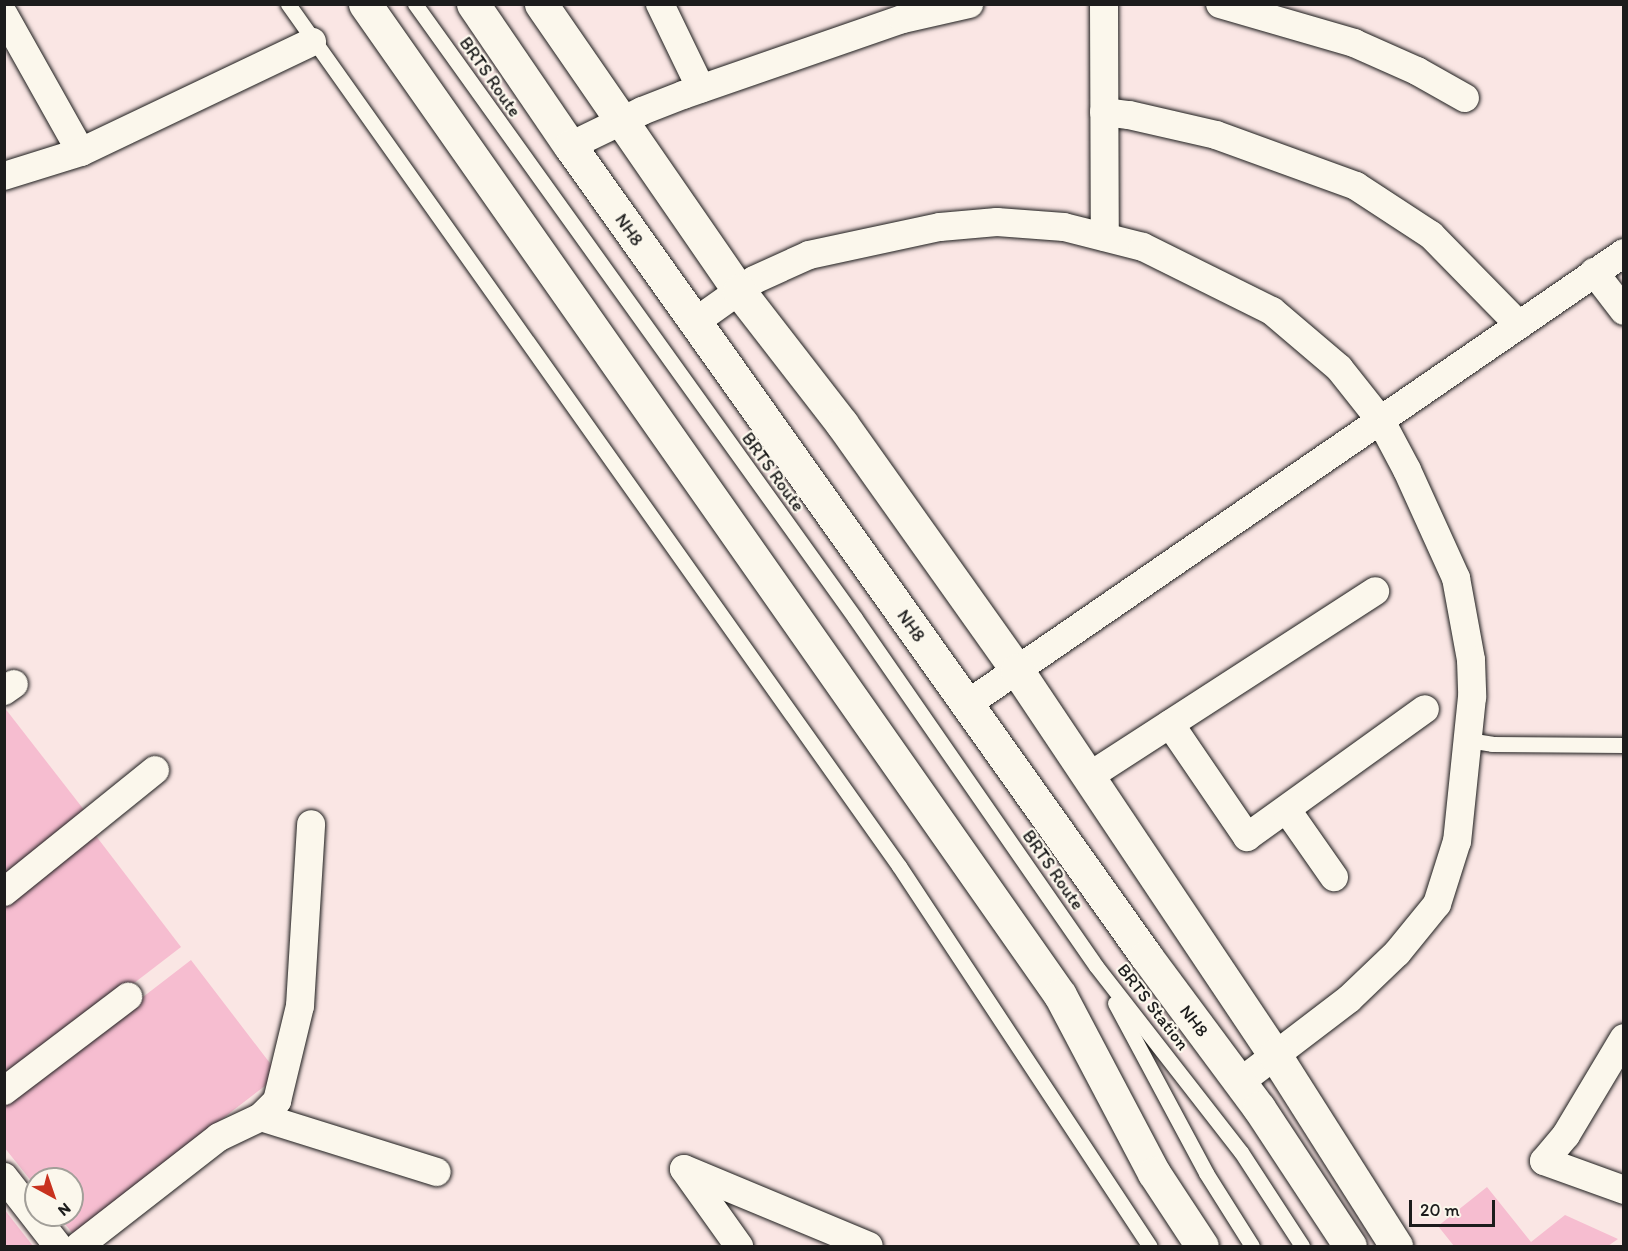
<!DOCTYPE html>
<html>
<head>
<meta charset="utf-8">
<style>
	body { margin:0 }
	#map { position:relative; width:1628px; height:1251px; overflow:hidden; background:#fae6e4; font-family:Itim,sans-serif }
	div>[style] { position:absolute }
	[style*='--x'] { left:calc(var(--x)*1px); top:calc(var(--y)*1px); width:calc(var(--w)*1px); rotate:calc(var(--a)*1deg) }
	.building>* { inset:0; background:#f6bdd0 }
	.roads { filter:drop-shadow(0 0 2px #1c1c1c) drop-shadow(0 0 2px #1c1c1c) }
	.service>* { height:15px; margin:-7.5px; padding:0 7.5px; transform-origin:7.5px; border-radius:7.5px; background:#fbf7ec }
	.minor>* { height:28px; margin:-14px; padding:0 14px; transform-origin:14px; border-radius:14px; background:#fbf7ec }
	.tertiary>* { height:33px; margin:-16.5px; padding:0 16.5px; transform-origin:16.5px; border-radius:16.5px; background:#fbf7ec }
	.primary>* { height:33px; margin:-16.5px; padding:0 16.5px; transform-origin:16.5px; border-radius:16.5px; background:#fbf7ec }
	span { translate:-50% -50%; white-space:nowrap; text-align:center; line-height:1.15; -webkit-text-stroke:4.5px #fbf7ec; paint-order:stroke }
	.street-label { font-size:18px; color:#1c1c1c }
	.frame { position:absolute; inset:0; border:6px solid #1c1c1c; pointer-events:none }
	.north { position:absolute; left:24px; top:1167px; width:60px; height:60px; box-sizing:border-box; background:#fbf7ec; border:2px solid #a29f99; border-radius:50%; rotate:140deg; font-size:16px; font-weight:700; line-height:24px; text-align:center; color:#1c1c1c }
	.north::after { content:''; display:block; margin:auto; width:21px; height:27px; background:#c8321e; clip-path:polygon(50% 0,100% 100%,50% 72%,0 100%) }
	.scale { position:absolute; left:1409px; top:1200px; width:86px; height:27px; box-sizing:border-box; border:3px solid #1c1c1c; border-top:0; padding-left:8px; font-size:18px; line-height:21px; white-space:nowrap; color:#1c1c1c; -webkit-text-stroke:4px #fbf7ec; paint-order:stroke }
</style>
</head>
<body>
<div id="map">
	<div class="building">
		<div style="clip-path:polygon(4px 707px,88px 815px,4px 880px)"></div>
		<div style="clip-path:polygon(93px 832px,181px 947px,4px 1083px,4px 900px)"></div>
		<div style="clip-path:polygon(191px 960px,279px 1075px,73px 1234px,58px 1215px,72px 1215px,72px 1179px,36px 1179px,36px 1187px,4px 1147px,4px 1104px)"></div>
		<div style="clip-path:polygon(1487px 1187px,1531px 1242px,1565px 1215px,1618px 1239px,1608px 1246px,1454px 1246px,1438px 1226px)"></div>
		<div style="clip-path:polygon(4px 1209px,33px 1246px,4px 1246px)"></div>
	</div>
	<div class="roads">
		<div class="service">
			<div style="--x:288;--y:4;--w:1057;--a:54.67"></div>
			<div style="--x:899;--y:866;--w:455;--a:56.6"></div>
			<div style="--x:415;--y:4;--w:755;--a:54.37"></div>
			<div style="--x:855;--y:618;--w:423;--a:55.3"></div>
			<div style="--x:1096;--y:966;--w:236;--a:52.1"></div>
			<div style="--x:1241;--y:1152;--w:112;--a:57"></div>
			<div style="--x:1468;--y:740;--w:24;--a:9"></div>
			<div style="--x:1492;--y:744;--w:132;--a:0.4"></div>
			<div style="--x:1115;--y:1003;--w:193;--a:61.8"></div>
			<div style="--x:1206;--y:1173;--w:86;--a:57.8"></div>
		</div>
		<div class="minor">
			<div style="--x:660;--y:4;--w:94;--a:64.2"></div>
			<div style="--x:1104;--y:4;--w:233;--a:89.8"></div>
			<div style="--x:1220;--y:4;--w:140;--a:16.2"></div>
			<div style="--x:1354;--y:43;--w:69;--a:24"></div>
			<div style="--x:1417;--y:71;--w:55;--a:29.4"></div>
			<div style="--x:4;--y:15;--w:157;--a:60.7"></div>
			<div style="--x:1104;--y:112;--w:25;--a:7"></div>
			<div style="--x:1129;--y:115;--w:89;--a:12.9"></div>
			<div style="--x:1216;--y:135;--w:149;--a:20"></div>
			<div style="--x:1356;--y:186;--w:90;--a:33.2"></div>
			<div style="--x:1431;--y:235;--w:126;--a:45.6"></div>
			<div style="--x:570;--y:146;--w:80;--a:-25.9"></div>
			<div style="--x:642;--y:111;--w:44;--a:-21.3"></div>
			<div style="--x:683;--y:95;--w:233;--a:-19.1"></div>
			<div style="--x:903;--y:19;--w:68;--a:-12.8"></div>
			<div style="--x:4;--y:176;--w:81;--a:-17.3"></div>
			<div style="--x:81;--y:152;--w:256;--a:-25.5"></div>
			<div style="--x:1594;--y:272;--w:49;--a:52.4"></div>
			<div style="--x:695;--y:322;--w:72;--a:-35.4"></div>
			<div style="--x:754;--y:280;--w:60;--a:-24.4"></div>
			<div style="--x:809;--y:255;--w:134;--a:-12.1"></div>
			<div style="--x:940;--y:227;--w:57;--a:-5"></div>
			<div style="--x:997;--y:222;--w:67;--a:4.3"></div>
			<div style="--x:1064;--y:227;--w:81;--a:14.2"></div>
			<div style="--x:1143;--y:247;--w:144;--a:26.4"></div>
			<div style="--x:1272;--y:311;--w:88;--a:40.4"></div>
			<div style="--x:1339;--y:368;--w:68;--a:51.6"></div>
			<div style="--x:1381;--y:421;--w:55;--a:62"></div>
			<div style="--x:1407;--y:470;--w:119;--a:65.6"></div>
			<div style="--x:1456;--y:578;--w:83;--a:79.6"></div>
			<div style="--x:1471;--y:660;--w:37;--a:88"></div>
			<div style="--x:1472;--y:697;--w:145;--a:95.9"></div>
			<div style="--x:1457;--y:841;--w:66;--a:107.6"></div>
			<div style="--x:1437;--y:904;--w:63;--a:129.2"></div>
			<div style="--x:1397;--y:953;--w:66;--a:136.2"></div>
			<div style="--x:1349;--y:999;--w:137;--a:142.7"></div>
			<div style="--x:4;--y:691;--w:12;--a:-35"></div>
			<div style="--x:966;--y:705;--w:798;--a:-34.49"></div>
			<div style="--x:1170;--y:724;--w:137;--a:55.7"></div>
			<div style="--x:1247;--y:837;--w:219;--a:-35.7"></div>
			<div style="--x:1088;--y:777;--w:342;--a:-32.9"></div>
			<div style="--x:1287;--y:810;--w:82;--a:55"></div>
			<div style="--x:4;--y:892;--w:194;--a:-38.9"></div>
			<div style="--x:1624;--y:1038;--w:113;--a:120.9"></div>
			<div style="--x:1566;--y:1135;--w:34;--a:130"></div>
			<div style="--x:1544;--y:1161;--w:85;--a:19.9"></div>
			<div style="--x:4;--y:1091;--w:156;--a:-37.2"></div>
			<div style="--x:261;--y:1117;--w:184;--a:17.4"></div>
			<div style="--x:684;--y:1169;--w:200;--a:22.6"></div>
			<div style="--x:684;--y:1169;--w:95;--a:54.5"></div>
			<div style="--x:4;--y:1177;--w:88;--a:52"></div>
			<div style="--x:79;--y:1246;--w:177;--a:-37.9"></div>
			<div style="--x:219;--y:1137;--w:47;--a:-25.5"></div>
			<div style="--x:261;--y:1117;--w:23;--a:-45"></div>
			<div style="--x:277;--y:1101;--w:98;--a:-76.4"></div>
			<div style="--x:300;--y:1006;--w:182;--a:-86.5"></div>
		</div>
		<div class="tertiary">
			<div style="--x:541;--y:4;--w:349;--a:55.4"></div>
			<div style="--x:739;--y:291;--w:168;--a:52.2"></div>
			<div style="--x:842;--y:424;--w:302;--a:54.6"></div>
			<div style="--x:1017;--y:670;--w:463;--a:56.2"></div>
			<div style="--x:1275;--y:1055;--w:226;--a:57.6"></div>
		</div>
		<div class="primary">
			<div style="--x:365;--y:4;--w:1210;--a:54.96"></div>
			<div style="--x:1060;--y:995;--w:201;--a:62.2"></div>
			<div style="--x:1154;--y:1173;--w:87;--a:56.7"></div>
			<div style="--x:473;--y:4;--w:172;--a:55.7"></div>
			<div style="--x:570;--y:146;--w:994;--a:54.58"></div>
			<div style="--x:1146;--y:956;--w:189;--a:53.4"></div>
			<div style="--x:1259;--y:1108;--w:165;--a:56.6"></div>
		</div>
	</div>
	<div class="street-label">
		<span style="left:490px;top:77px;rotate:55deg">BRTS Route</span>
		<span style="left:629px;top:230px;rotate:55deg">NH8</span>
		<span style="left:773px;top:472px;rotate:54deg">BRTS Route</span>
		<span style="left:911px;top:626px;rotate:55deg">NH8</span>
		<span style="left:1053px;top:870px;rotate:55deg">BRTS Route</span>
		<span style="left:1153px;top:1007px;rotate:52deg">BRTS Station</span>
		<span style="left:1194px;top:1021px;rotate:53deg">NH8</span>
	</div>
	<div class="frame"></div>
	<div class="north">N</div>
	<div class="scale">20 m</div>
</div>
</body>
</html>
